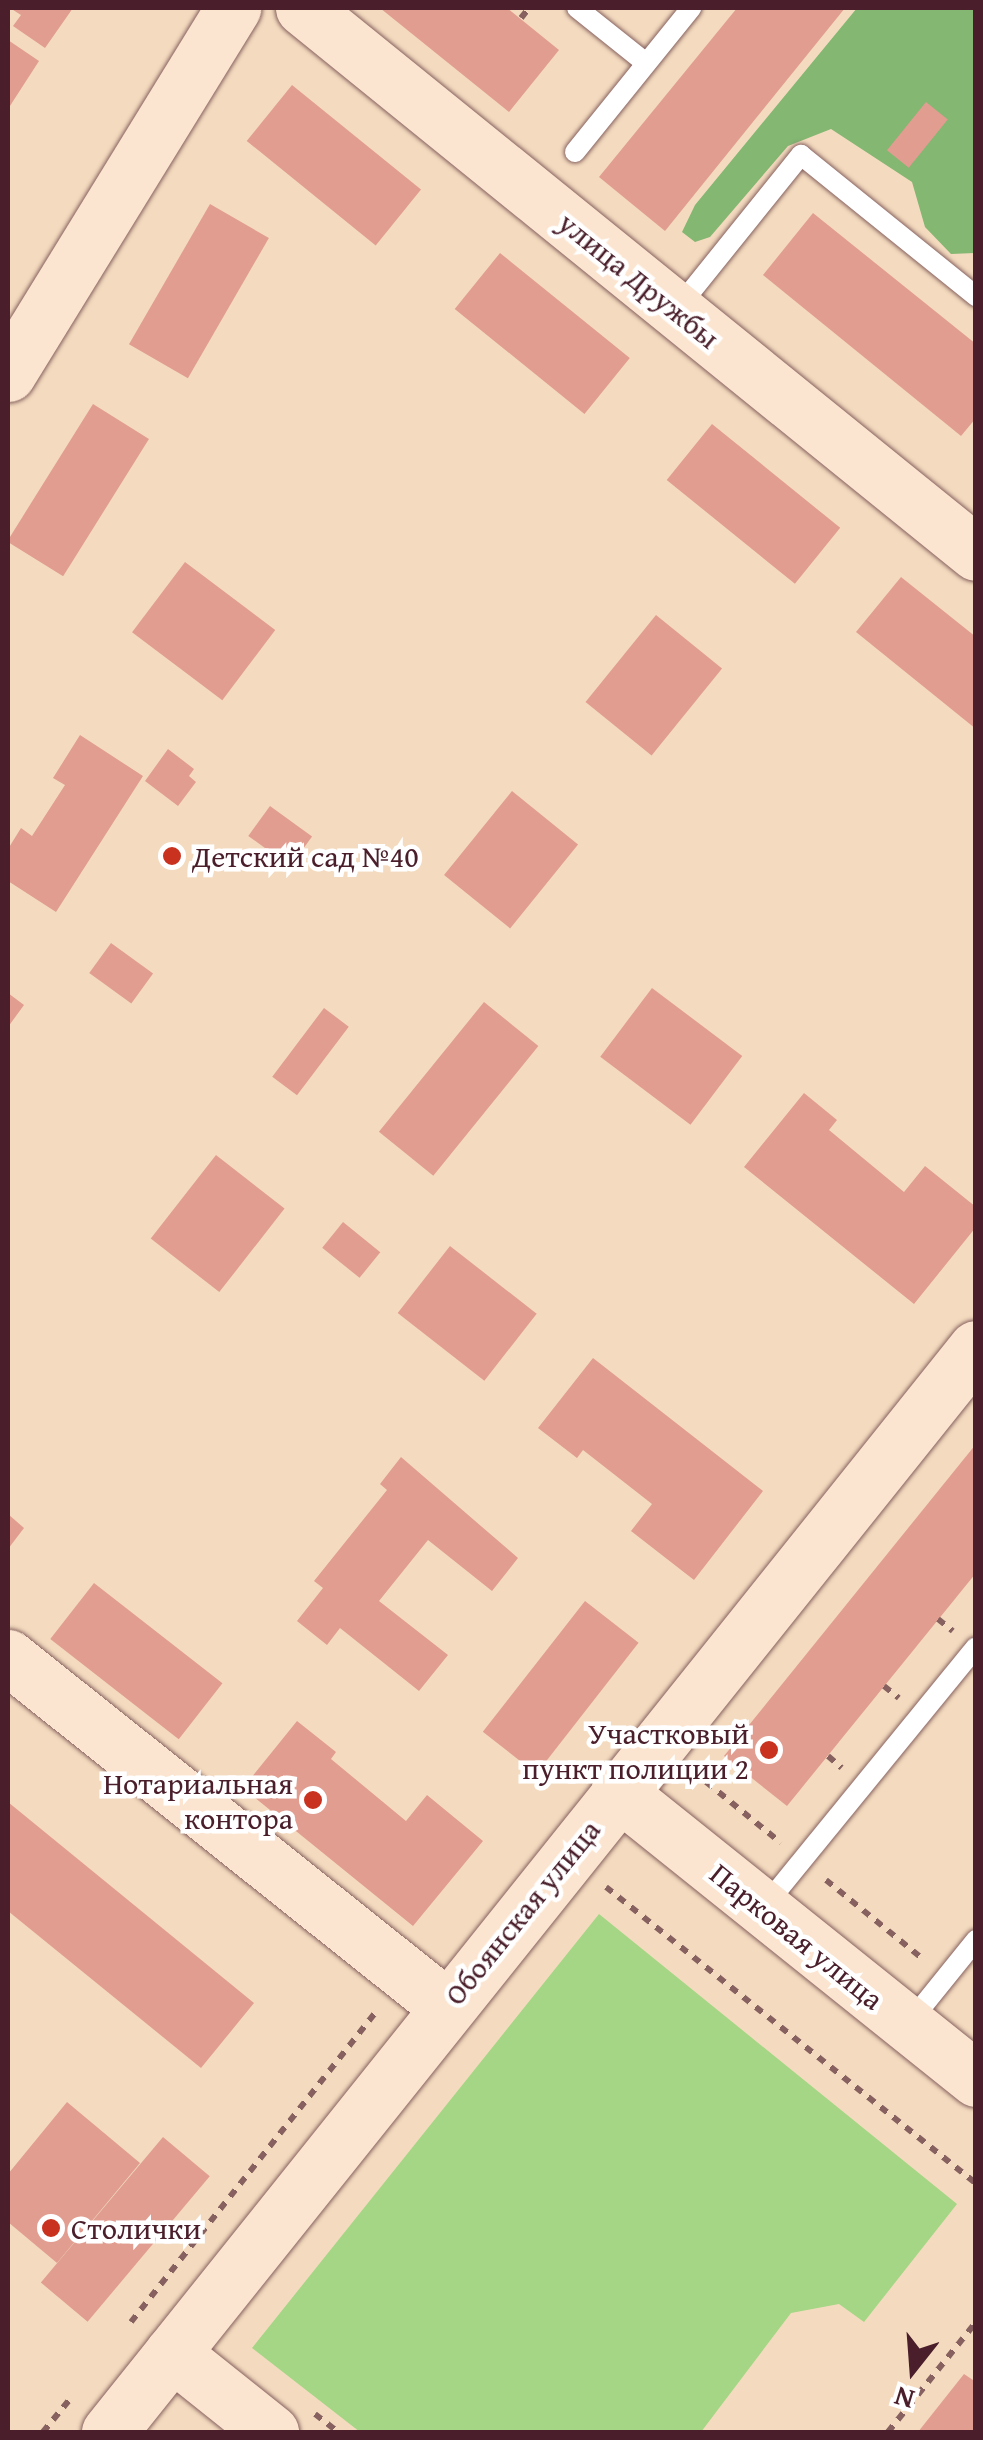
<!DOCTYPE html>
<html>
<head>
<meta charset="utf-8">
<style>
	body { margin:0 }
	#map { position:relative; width:983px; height:2440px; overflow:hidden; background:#f4dbbf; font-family:"Gentium Book Plus",serif }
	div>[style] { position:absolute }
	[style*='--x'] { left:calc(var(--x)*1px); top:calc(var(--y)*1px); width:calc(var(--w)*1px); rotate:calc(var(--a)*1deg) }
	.green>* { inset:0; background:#a4d685 }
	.forest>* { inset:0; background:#83b772 }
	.building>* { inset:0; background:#e19d90; transform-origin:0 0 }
	.path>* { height:6px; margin-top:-3px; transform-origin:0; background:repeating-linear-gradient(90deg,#86615f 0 8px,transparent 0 16px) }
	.roads { filter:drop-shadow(0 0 2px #86615f) drop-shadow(0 0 2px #86615f) }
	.lane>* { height:20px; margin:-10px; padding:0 10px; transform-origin:10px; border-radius:10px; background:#fff }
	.secondary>* { height:55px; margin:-27.5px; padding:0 27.5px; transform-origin:27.5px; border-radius:27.5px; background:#fce5d0 }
	.dots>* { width:28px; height:28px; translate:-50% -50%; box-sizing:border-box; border:5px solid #fff; border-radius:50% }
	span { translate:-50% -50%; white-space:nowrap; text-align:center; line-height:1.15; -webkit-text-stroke:9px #fff; paint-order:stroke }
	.street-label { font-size:30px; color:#4a1f2b }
	.poi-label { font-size:30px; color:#4a1f2b }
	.left { translate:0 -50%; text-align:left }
	.right { translate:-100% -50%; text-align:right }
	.frame { position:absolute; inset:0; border:10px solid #4a1f2b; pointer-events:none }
	.north { position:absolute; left:863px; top:2320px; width:100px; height:100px; -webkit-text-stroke:8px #fff; paint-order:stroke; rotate:197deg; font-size:28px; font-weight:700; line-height:40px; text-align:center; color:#4a1f2b }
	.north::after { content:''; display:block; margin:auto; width:35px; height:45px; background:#4a1f2b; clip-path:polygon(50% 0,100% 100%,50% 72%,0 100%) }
</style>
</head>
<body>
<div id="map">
	<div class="green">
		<div style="clip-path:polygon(599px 1914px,957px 2204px,864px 2322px,839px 2304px,791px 2313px,701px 2432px,360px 2432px,252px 2348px)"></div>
	</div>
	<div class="forest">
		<div style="clip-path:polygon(857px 8px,975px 8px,975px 253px,951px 254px,925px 227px,912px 182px,831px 129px,788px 146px,710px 237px,695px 242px,682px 232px,695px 205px)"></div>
	</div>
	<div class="building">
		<div style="clip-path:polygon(10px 8px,73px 8px,45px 48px,13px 26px,21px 15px)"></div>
		<div style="clip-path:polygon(380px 8px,507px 8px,559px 50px,509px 112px)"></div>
		<div style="clip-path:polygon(737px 8px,845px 8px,665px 231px,599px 177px)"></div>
		<div style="clip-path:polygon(8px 40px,39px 61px,8px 109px)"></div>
		<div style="left:292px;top:85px;width:166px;height:72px;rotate:39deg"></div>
		<div style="left:926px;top:102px;width:28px;height:62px;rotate:39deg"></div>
		<div style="left:210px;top:204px;width:68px;height:162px;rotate:30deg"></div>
		<div style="clip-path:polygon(813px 213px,976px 344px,976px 418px,961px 436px,763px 275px)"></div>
		<div style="left:500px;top:253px;width:167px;height:72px;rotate:39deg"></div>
		<div style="left:93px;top:404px;width:66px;height:162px;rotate:32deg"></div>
		<div style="left:712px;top:424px;width:165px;height:72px;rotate:39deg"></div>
		<div style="left:185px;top:562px;width:113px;height:88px;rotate:37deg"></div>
		<div style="clip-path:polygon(901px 577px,976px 637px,976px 729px,856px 632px)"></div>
		<div style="left:656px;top:615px;width:85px;height:112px;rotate:39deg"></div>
		<div style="clip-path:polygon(80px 735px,143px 776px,56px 912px,8px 881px,8px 849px,21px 828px,32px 836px,65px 785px,53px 778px)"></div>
		<div style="clip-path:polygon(168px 749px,194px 769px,189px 776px,196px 782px,178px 806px,145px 781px)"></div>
		<div style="left:512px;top:791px;width:85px;height:108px;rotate:39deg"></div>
		<div style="left:270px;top:806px;width:52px;height:37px;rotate:36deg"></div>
		<div style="left:111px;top:943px;width:52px;height:37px;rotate:36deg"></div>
		<div style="left:652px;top:988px;width:113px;height:86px;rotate:37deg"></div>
		<div style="clip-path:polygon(8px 993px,24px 1005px,8px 1027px)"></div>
		<div style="left:484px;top:1002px;width:70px;height:167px;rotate:39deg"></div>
		<div style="left:324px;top:1008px;width:31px;height:86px;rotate:37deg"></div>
		<div style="clip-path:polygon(804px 1093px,837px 1120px,829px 1130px,904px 1192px,925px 1166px,976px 1207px,976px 1227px,914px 1304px,744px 1167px)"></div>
		<div style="left:216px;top:1155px;width:87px;height:106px;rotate:38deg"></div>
		<div style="left:343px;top:1222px;width:48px;height:33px;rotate:39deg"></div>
		<div style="left:450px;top:1246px;width:110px;height:85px;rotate:38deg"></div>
		<div style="clip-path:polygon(593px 1358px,763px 1491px,694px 1580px,631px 1531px,652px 1504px,583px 1450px,577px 1458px,538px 1428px)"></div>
		<div style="clip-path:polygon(976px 1444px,976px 1573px,787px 1806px,724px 1756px)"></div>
		<div style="clip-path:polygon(401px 1457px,518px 1558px,492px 1591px,428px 1540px,379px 1601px,448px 1655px,419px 1691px,340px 1628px,327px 1645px,297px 1621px,323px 1588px,314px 1581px,387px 1490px,380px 1484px)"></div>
		<div style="clip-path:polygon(8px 1514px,24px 1528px,8px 1549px)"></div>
		<div style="left:94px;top:1583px;width:163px;height:71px;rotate:38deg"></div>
		<div style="left:585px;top:1601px;width:68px;height:166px;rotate:38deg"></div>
		<div style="clip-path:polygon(297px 1721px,336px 1752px,331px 1759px,406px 1821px,427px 1795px,483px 1841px,413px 1926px,243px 1788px)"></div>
		<div style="clip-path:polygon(8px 1802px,254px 2003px,201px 2068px,8px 1911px)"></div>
		<div style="clip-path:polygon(67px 2102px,140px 2163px,57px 2263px,8px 2222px,8px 2174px)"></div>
		<div style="left:163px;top:2137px;width:61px;height:190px;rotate:40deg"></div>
		<div style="clip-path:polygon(964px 2374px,976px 2382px,976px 2432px,918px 2432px)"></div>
	</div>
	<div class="path">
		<div style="--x:521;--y:18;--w:13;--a:-51"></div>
		<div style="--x:938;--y:1619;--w:19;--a:39"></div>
		<div style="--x:884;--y:1686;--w:19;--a:39"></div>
		<div style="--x:828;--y:1756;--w:18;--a:41"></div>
		<div style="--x:694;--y:1772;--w:112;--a:39.2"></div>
		<div style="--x:826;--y:1880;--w:127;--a:39.2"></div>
		<div style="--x:606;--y:1887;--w:474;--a:38.7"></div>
		<div style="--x:131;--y:2322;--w:397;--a:-51.7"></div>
		<div style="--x:315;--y:2414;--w:29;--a:38"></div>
		<div style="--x:43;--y:2432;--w:43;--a:-50.7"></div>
		<div style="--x:888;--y:2432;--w:141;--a:-51.3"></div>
	</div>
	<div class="roads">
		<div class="lane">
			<div style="--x:577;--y:8;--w:88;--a:38.6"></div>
			<div style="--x:575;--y:152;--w:185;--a:-51.1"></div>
			<div style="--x:677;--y:309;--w:198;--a:-51.2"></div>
			<div style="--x:801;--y:155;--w:225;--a:38.9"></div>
			<div style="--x:764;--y:1907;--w:335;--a:-50.8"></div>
			<div style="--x:909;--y:2023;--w:107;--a:-51.1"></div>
		</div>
		<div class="secondary">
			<div style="--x:303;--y:8;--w:866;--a:39"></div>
			<div style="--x:8;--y:374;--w:430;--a:-58.4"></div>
			<div style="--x:8;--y:1657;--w:560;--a:38.55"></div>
			<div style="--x:618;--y:1792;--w:459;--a:38.7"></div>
			<div style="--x:172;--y:2353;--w:127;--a:38.6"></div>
			<div style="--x:109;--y:2432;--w:1388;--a:-51.35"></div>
		</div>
	</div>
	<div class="dots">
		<div style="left:172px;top:856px;background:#c8321e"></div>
		<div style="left:769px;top:1750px;background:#c8321e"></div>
		<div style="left:313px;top:1800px;background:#c8321e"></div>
		<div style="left:51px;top:2228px;background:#c8321e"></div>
	</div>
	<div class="street-label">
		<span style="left:639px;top:280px;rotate:39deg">улица Дружбы</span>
		<span style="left:522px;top:1912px;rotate:-51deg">Обоянская улица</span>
		<span style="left:797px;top:1936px;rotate:39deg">Парковая улица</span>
	</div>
	<div class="poi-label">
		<span class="left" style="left:192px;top:856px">Детский сад №40</span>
		<span class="right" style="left:749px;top:1750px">Участковый<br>пункт полиции 2</span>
		<span class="right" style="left:293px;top:1800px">Нотариальная<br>контора</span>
		<span class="left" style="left:71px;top:2228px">Столички</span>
	</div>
	<div class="frame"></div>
	<div class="north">N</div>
</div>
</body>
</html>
